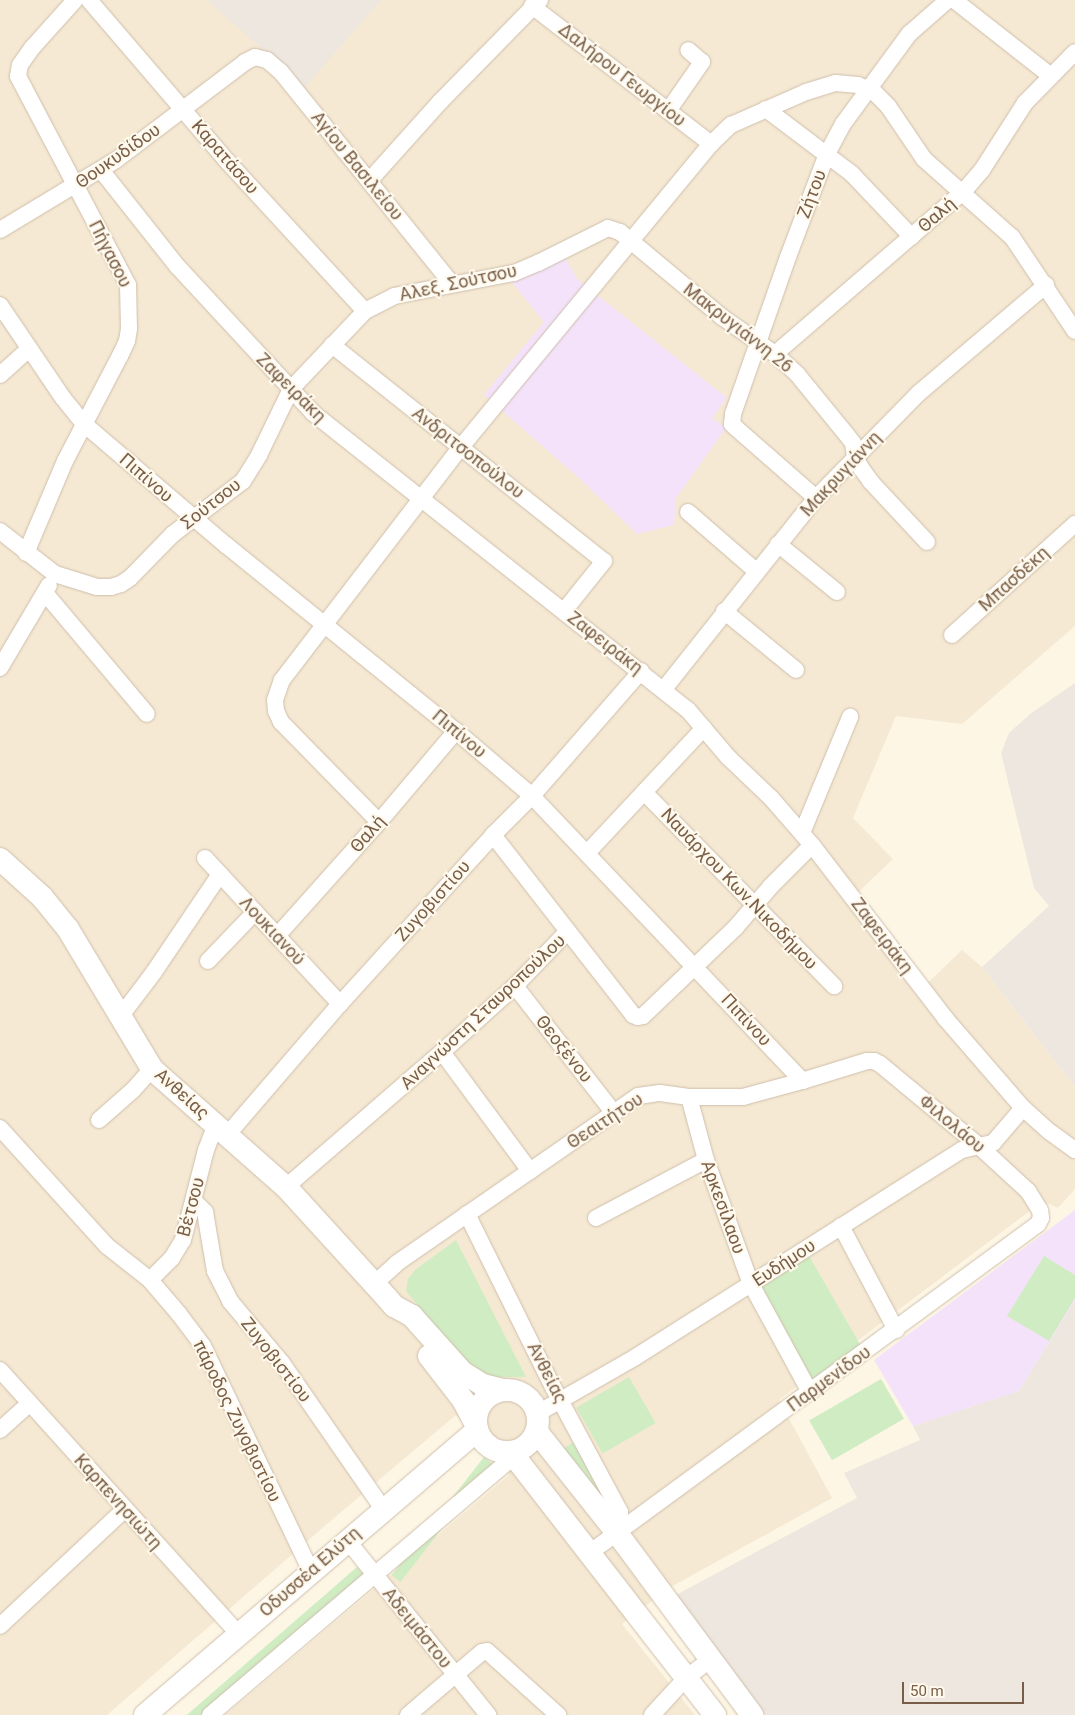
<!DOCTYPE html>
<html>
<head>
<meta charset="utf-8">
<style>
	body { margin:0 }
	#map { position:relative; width:1075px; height:1715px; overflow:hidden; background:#fdf6e5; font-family:Roboto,sans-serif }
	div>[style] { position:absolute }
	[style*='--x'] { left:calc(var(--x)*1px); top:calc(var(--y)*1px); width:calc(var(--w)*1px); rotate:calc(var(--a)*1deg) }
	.residential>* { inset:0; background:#f5e9d3 }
	.industrial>* { inset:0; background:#ede7df }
	.education>* { inset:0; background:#f3e2fa }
	.green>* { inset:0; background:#d0ecc3; transform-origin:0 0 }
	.roads { filter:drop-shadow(0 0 1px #cfbeab) drop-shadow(0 0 1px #cfbeab) }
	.street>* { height:16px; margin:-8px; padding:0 8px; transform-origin:8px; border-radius:8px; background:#fff }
	.secondary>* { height:22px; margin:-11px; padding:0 11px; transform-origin:11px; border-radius:11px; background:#fff }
	.secondary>.ring { margin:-11px; padding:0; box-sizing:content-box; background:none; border:22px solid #fff; border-radius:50% }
	span { translate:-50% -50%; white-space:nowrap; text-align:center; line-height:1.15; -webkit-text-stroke:4px #fff9ec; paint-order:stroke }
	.street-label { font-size:18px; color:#785e49 }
	.scale { position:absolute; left:902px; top:1682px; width:122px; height:22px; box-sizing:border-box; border:2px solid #785e49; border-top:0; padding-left:6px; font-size:15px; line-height:18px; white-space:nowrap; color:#785e49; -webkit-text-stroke:4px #fff9ec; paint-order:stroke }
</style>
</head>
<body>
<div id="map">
	<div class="residential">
		<div style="clip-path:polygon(0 0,1075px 0,1075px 626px,962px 724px,896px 716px,853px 818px,893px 859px,848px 902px,916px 994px,962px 950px,982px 967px,1075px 1087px,1075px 1189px,1058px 1208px,1043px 1201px,779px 1400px,832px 1498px,669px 1588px,622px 1624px,695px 1715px,225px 1715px,509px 1475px,456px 1415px,341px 1512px,107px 1715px,0 1715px)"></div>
	</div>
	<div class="industrial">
		<div style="clip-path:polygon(207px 0,381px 0,305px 87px)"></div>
		<div style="clip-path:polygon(1075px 683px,1075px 1087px,982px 967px,1049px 906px,1034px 888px,1001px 753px,1009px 733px,1030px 714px)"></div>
		<div style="clip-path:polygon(1075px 1300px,1075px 1715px,765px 1715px,674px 1596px,857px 1498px,844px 1473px,920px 1440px,913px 1426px,1019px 1391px)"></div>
	</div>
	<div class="education">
		<div style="clip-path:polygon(565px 257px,577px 279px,727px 398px,712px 418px,726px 428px,676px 498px,674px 525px,637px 534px,579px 478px,484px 395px,544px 322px,511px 281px)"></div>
		<div style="clip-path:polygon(1075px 1210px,1075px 1300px,1019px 1391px,913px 1426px,874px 1360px)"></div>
	</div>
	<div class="green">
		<div style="clip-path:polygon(456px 1240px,526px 1377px,491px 1377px,469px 1368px,406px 1291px,408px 1279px,415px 1270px)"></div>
		<div style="left:805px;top:1249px;width:120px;height:64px;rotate:60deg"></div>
		<div style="clip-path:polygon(1044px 1256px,1075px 1275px,1075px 1298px,1049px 1341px,1007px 1316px)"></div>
		<div style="left:629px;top:1377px;width:53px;height:61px;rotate:60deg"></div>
		<div style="left:881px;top:1379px;width:46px;height:83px;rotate:60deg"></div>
		<div style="clip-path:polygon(574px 1442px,610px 1509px,563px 1449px)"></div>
		<div style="left:484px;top:1457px;width:11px;height:150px;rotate:38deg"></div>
		<div style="left:357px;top:1567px;width:11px;height:229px;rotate:49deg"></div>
	</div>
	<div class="roads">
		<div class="street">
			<div style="--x:89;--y:0;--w:211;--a:49.4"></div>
			<div style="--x:226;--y:160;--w:205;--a:47.4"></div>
			<div style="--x:954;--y:0;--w:123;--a:38.1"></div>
			<div style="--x:532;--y:6;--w:226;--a:37.6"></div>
			<div style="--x:766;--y:109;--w:106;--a:37"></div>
			<div style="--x:851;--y:173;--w:88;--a:46.4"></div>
			<div style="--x:668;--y:111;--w:60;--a:-55.2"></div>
			<div style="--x:702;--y:62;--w:18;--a:-139"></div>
			<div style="--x:101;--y:170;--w:124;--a:51.6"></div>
			<div style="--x:178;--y:267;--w:199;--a:47.2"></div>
			<div style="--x:313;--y:413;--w:478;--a:38.4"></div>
			<div style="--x:688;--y:710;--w:62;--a:49.6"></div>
			<div style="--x:728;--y:757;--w:59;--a:43.6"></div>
			<div style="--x:771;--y:798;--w:62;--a:48.9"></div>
			<div style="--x:812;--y:845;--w:218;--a:52.4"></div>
			<div style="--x:945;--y:1018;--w:119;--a:49.1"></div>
			<div style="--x:1023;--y:1108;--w:36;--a:42"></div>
			<div style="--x:1050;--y:1132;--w:31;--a:36"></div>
			<div style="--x:370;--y:180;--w:105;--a:-48.1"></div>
			<div style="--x:440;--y:102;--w:143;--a:-45.6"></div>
			<div style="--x:0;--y:230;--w:135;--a:-31.1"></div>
			<div style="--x:116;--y:160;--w:162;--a:-37.2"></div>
			<div style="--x:245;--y:62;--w:11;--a:-27"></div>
			<div style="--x:255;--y:57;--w:12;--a:14"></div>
			<div style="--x:267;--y:60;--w:18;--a:41"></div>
			<div style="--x:281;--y:72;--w:272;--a:51.1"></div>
			<div style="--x:0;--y:305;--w:112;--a:55.9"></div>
			<div style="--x:63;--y:398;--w:32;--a:51"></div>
			<div style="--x:83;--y:423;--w:188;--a:40.5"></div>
			<div style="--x:226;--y:545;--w:296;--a:39"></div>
			<div style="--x:456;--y:731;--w:100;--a:40.5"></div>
			<div style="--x:532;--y:796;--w:393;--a:46.5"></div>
			<div style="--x:332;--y:345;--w:347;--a:38.5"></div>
			<div style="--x:604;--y:561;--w:64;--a:128.7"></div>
			<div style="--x:775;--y:354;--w:248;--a:-40.8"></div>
			<div style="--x:963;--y:192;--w:29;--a:-49"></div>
			<div style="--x:982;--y:170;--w:80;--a:-57.3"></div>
			<div style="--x:1025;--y:103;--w:71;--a:-45.6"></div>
			<div style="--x:0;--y:375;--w:39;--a:-42"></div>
			<div style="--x:816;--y:498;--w:106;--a:-138.8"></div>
			<div style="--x:736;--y:428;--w:6;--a:-135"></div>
			<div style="--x:732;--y:424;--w:10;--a:-84"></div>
			<div style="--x:733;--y:414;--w:166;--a:-70.7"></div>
			<div style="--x:788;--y:257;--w:110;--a:-69.3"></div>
			<div style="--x:827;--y:154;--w:34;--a:-62"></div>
			<div style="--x:843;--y:124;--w:112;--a:-53.7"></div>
			<div style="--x:909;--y:34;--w:52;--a:-41.1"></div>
			<div style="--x:688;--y:512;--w:90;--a:40.9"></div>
			<div style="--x:0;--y:531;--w:70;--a:38"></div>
			<div style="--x:55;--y:574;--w:44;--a:17.2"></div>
			<div style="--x:97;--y:587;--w:14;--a:0"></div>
			<div style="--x:111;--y:587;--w:10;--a:-17"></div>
			<div style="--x:121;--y:584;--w:11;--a:-34"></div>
			<div style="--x:130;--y:578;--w:62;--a:-45.7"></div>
			<div style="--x:173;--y:534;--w:88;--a:-37.1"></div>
			<div style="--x:243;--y:481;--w:31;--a:-58"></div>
			<div style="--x:259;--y:455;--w:73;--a:-64.1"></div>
			<div style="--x:291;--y:389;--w:108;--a:-46.5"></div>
			<div style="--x:365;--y:311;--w:33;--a:-27"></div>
			<div style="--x:394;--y:296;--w:122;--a:-10.9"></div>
			<div style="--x:514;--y:273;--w:26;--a:-23"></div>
			<div style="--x:538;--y:263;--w:78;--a:-26.6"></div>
			<div style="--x:608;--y:228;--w:13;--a:18"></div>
			<div style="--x:620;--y:232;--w:133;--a:39.8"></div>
			<div style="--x:722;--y:317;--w:65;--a:34.9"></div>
			<div style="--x:775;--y:354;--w:30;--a:42"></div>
			<div style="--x:797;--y:374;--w:77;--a:50.8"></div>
			<div style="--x:846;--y:434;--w:11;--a:52"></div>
			<div style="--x:853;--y:443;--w:14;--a:82"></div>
			<div style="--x:855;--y:457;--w:13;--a:61"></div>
			<div style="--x:861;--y:468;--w:17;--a:54"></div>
			<div style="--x:871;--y:482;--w:82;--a:47"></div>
			<div style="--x:778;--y:544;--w:76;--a:39.1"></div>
			<div style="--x:26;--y:553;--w:100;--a:-67"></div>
			<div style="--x:65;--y:461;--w:119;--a:-62.4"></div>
			<div style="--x:120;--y:356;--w:17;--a:-65"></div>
			<div style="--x:127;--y:341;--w:12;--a:-81"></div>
			<div style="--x:129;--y:329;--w:44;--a:-91.3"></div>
			<div style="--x:128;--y:285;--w:236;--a:-117.8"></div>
			<div style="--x:18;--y:76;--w:11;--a:-80"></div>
			<div style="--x:20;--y:65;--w:21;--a:-55"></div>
			<div style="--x:32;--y:48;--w:64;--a:-48.1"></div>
			<div style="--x:45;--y:593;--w:158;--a:49.9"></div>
			<div style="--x:724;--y:611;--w:93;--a:39.3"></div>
			<div style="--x:952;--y:635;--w:166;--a:-42.1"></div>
			<div style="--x:0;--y:668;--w:96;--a:-59.4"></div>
			<div style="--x:664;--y:689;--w:244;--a:-51.5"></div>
			<div style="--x:816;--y:498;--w:147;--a:-45.6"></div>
			<div style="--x:919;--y:393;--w:167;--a:-40.4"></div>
			<div style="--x:644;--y:792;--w:272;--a:45.6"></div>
			<div style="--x:379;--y:822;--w:140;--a:-134.4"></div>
			<div style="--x:281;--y:722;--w:12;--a:-114"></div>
			<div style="--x:276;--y:711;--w:11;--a:-95"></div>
			<div style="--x:275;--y:700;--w:21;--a:-71"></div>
			<div style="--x:282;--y:680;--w:294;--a:-52.5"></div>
			<div style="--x:461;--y:447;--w:393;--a:-50.5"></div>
			<div style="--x:711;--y:144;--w:28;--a:-44"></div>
			<div style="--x:731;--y:125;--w:82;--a:-23.7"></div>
			<div style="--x:806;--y:92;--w:31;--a:-17"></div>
			<div style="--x:836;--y:83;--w:22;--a:5"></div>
			<div style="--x:858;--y:85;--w:17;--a:24"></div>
			<div style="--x:874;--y:92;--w:20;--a:45"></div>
			<div style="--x:888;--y:106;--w:64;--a:55.8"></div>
			<div style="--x:924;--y:159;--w:118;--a:41.6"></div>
			<div style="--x:1012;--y:237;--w:113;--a:56.2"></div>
			<div style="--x:802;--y:833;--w:126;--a:-67.5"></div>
			<div style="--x:493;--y:835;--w:228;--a:52.1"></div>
			<div style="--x:633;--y:1015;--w:5;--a:22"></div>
			<div style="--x:638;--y:1017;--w:5;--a:-11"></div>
			<div style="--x:643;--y:1016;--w:129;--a:-43.7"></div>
			<div style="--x:736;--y:927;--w:54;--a:-49.5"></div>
			<div style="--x:771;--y:886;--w:58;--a:-45"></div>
			<div style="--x:587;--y:853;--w:171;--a:-46.9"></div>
			<div style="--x:205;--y:858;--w:199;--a:47.2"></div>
			<div style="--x:277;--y:936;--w:153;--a:-48.2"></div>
			<div style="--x:379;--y:822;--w:119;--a:-49.8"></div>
			<div style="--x:208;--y:961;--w:68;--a:-46.2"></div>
			<div style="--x:515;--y:986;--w:160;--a:52.1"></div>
			<div style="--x:120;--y:1017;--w:56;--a:-52.9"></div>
			<div style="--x:154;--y:972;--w:118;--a:-56"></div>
			<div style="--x:442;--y:1052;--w:148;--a:53.5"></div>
			<div style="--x:689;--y:1097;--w:65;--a:74.9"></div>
			<div style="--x:706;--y:1160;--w:132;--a:70.1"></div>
			<div style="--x:751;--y:1284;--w:123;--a:61.4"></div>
			<div style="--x:99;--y:1120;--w:45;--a:-41.4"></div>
			<div style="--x:133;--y:1090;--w:28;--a:-48"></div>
			<div style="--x:0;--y:1128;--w:159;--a:47.8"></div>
			<div style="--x:107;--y:1246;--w:55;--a:38.3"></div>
			<div style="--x:150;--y:1280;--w:45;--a:49.5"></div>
			<div style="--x:179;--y:1314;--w:40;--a:53"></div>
			<div style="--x:203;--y:1346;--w:250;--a:64.4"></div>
			<div style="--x:228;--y:1134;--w:172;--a:-49.3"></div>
			<div style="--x:340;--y:1004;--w:228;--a:-47.8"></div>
			<div style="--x:493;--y:835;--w:55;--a:-45"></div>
			<div style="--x:532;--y:796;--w:166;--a:-48.9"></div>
			<div style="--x:286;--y:1187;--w:206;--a:-40.9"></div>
			<div style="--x:442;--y:1052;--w:98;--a:-42.1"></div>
			<div style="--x:515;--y:986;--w:76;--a:-46.1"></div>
			<div style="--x:194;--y:1201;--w:16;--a:45"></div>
			<div style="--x:205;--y:1212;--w:60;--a:80.4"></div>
			<div style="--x:215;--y:1271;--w:34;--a:63"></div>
			<div style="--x:230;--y:1301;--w:81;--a:50"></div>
			<div style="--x:282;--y:1363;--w:178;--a:55.3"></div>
			<div style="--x:467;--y:1214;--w:193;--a:63.6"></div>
			<div style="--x:553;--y:1387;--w:142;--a:61.8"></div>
			<div style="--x:620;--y:1512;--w:21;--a:98"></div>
			<div style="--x:596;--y:1218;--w:124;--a:-27.8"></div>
			<div style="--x:841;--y:1226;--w:118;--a:62.1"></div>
			<div style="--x:150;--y:1280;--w:31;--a:-45"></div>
			<div style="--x:172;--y:1258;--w:21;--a:-59"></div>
			<div style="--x:183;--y:1240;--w:93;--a:-75.7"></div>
			<div style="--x:206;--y:1150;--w:28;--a:-69"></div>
			<div style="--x:374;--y:1284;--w:31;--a:-42"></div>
			<div style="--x:397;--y:1263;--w:293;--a:-34.7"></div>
			<div style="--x:638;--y:1096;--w:22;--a:-8"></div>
			<div style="--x:660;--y:1093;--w:29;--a:8"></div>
			<div style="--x:689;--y:1097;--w:54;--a:0"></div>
			<div style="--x:743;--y:1097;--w:61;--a:-15.2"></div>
			<div style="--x:802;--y:1081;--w:68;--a:-17.1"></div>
			<div style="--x:867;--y:1061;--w:7;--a:0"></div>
			<div style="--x:874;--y:1061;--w:7;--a:27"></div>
			<div style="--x:880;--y:1064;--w:129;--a:39.6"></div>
			<div style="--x:979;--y:1146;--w:67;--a:42.6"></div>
			<div style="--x:1028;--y:1191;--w:22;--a:58"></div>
			<div style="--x:1040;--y:1210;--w:8;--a:83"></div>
			<div style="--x:1041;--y:1218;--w:7;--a:117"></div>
			<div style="--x:1038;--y:1224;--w:558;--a:143.75"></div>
			<div style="--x:0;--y:1370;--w:355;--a:47.9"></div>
			<div style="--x:538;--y:1413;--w:111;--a:-29.8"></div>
			<div style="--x:634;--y:1358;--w:388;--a:-32.4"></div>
			<div style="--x:962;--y:1150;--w:32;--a:-13"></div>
			<div style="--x:993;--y:1143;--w:46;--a:-49.4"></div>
			<div style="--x:0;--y:1430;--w:40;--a:-42"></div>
			<div style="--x:347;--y:1540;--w:225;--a:51.1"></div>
			<div style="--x:0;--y:1626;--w:170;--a:-43.1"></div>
			<div style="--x:210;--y:1715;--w:399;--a:-40.4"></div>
			<div style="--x:408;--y:1715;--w:97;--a:-40.4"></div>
			<div style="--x:482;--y:1652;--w:5;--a:-11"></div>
			<div style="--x:487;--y:1651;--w:96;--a:42"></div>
			<div style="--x:652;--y:1715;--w:50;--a:-47.4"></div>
			<div style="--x:686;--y:1678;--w:30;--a:-37"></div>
		</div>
		<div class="secondary">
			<div style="--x:0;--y:859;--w:57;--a:42.1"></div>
			<div style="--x:42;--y:897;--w:41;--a:50.9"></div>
			<div style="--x:68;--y:929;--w:163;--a:59"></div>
			<div style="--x:152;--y:1069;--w:179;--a:41.4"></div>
			<div style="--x:286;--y:1187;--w:150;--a:47.7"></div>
			<div style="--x:387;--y:1298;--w:11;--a:49"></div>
			<div style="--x:394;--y:1306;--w:21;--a:29"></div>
			<div style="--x:412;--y:1316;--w:75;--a:48.2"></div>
			<div style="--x:462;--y:1372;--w:25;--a:32"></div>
			<div style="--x:483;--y:1385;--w:21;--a:14"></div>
			<div style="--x:429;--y:1356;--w:56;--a:52.3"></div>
			<div style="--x:463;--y:1400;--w:27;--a:62"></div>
			<div class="ring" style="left:476px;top:1390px;width:40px;height:40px"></div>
			<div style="--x:537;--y:1432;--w:129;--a:51.6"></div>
			<div style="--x:617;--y:1533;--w:227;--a:53.4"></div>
			<div style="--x:511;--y:1452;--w:333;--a:52.2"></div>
			<div style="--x:145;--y:1715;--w:438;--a:-40.6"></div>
		</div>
	</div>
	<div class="street-label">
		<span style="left:622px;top:75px;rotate:38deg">Δαλήρου Γεωργίου</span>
		<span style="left:118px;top:156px;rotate:-35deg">Θουκυδίδου</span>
		<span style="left:225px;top:157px;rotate:49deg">Καρατάσου</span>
		<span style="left:357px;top:166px;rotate:51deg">Αγίου Βασιλείου</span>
		<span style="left:812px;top:194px;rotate:-69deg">Ζήτου</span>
		<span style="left:937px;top:215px;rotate:-41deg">Θαλή</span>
		<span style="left:110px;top:254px;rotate:63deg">Πήγασου</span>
		<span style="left:458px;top:283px;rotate:-12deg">Αλεξ. Σούτσου</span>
		<span style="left:738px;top:328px;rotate:38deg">Μακρυγιάννη 26</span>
		<span style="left:291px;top:388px;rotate:45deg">Ζαφειράκη</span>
		<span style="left:468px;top:453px;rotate:38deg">Ανδριτσοπούλου</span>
		<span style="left:841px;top:474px;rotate:-47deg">Μακρυγιάννη</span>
		<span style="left:146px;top:478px;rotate:41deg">Πιπίνου</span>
		<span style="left:211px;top:504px;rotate:-38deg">Σούτσου</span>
		<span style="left:1014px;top:579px;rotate:-42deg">Μπασδέκη</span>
		<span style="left:605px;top:643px;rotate:38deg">Ζαφειράκη</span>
		<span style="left:459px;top:734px;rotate:40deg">Πιπίνου</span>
		<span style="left:368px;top:834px;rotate:-49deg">Θαλή</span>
		<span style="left:739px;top:889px;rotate:46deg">Ναυάρχου Κων.Νικοδήμου</span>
		<span style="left:433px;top:901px;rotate:-48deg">Ζυγοβιστίου</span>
		<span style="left:272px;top:931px;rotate:47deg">Λουκιανού</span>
		<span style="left:882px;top:936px;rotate:53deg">Ζαφειράκη</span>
		<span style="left:483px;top:1012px;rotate:-43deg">Αναγνώστη Σταυροπούλου</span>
		<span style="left:746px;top:1020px;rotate:47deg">Πιπίνου</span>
		<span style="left:564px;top:1049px;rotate:52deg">Θεοξένου</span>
		<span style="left:182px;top:1094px;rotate:42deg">Ανθείας</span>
		<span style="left:605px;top:1121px;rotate:-33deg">Θεαιτήτου</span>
		<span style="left:952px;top:1124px;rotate:40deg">Φιλολάου</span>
		<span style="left:191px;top:1207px;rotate:-75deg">Βέτσου</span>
		<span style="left:723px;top:1207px;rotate:70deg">Αρκεσίλαου</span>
		<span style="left:784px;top:1263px;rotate:-33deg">Ευδήμου</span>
		<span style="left:276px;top:1360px;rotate:52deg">Ζυγοβιστίου</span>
		<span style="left:547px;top:1373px;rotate:63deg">Ανθείας</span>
		<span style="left:829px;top:1379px;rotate:-36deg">Παρμενίδου</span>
		<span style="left:237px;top:1421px;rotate:64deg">πάροδος Ζυγοβιστίου</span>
		<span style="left:118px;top:1502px;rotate:48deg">Καρπενησιώτη</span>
		<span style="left:310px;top:1572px;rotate:-41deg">Οδυσσέα Ελύτη</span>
		<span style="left:417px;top:1628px;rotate:51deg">Αδειμάστου</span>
	</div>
	<div class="scale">50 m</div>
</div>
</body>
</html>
